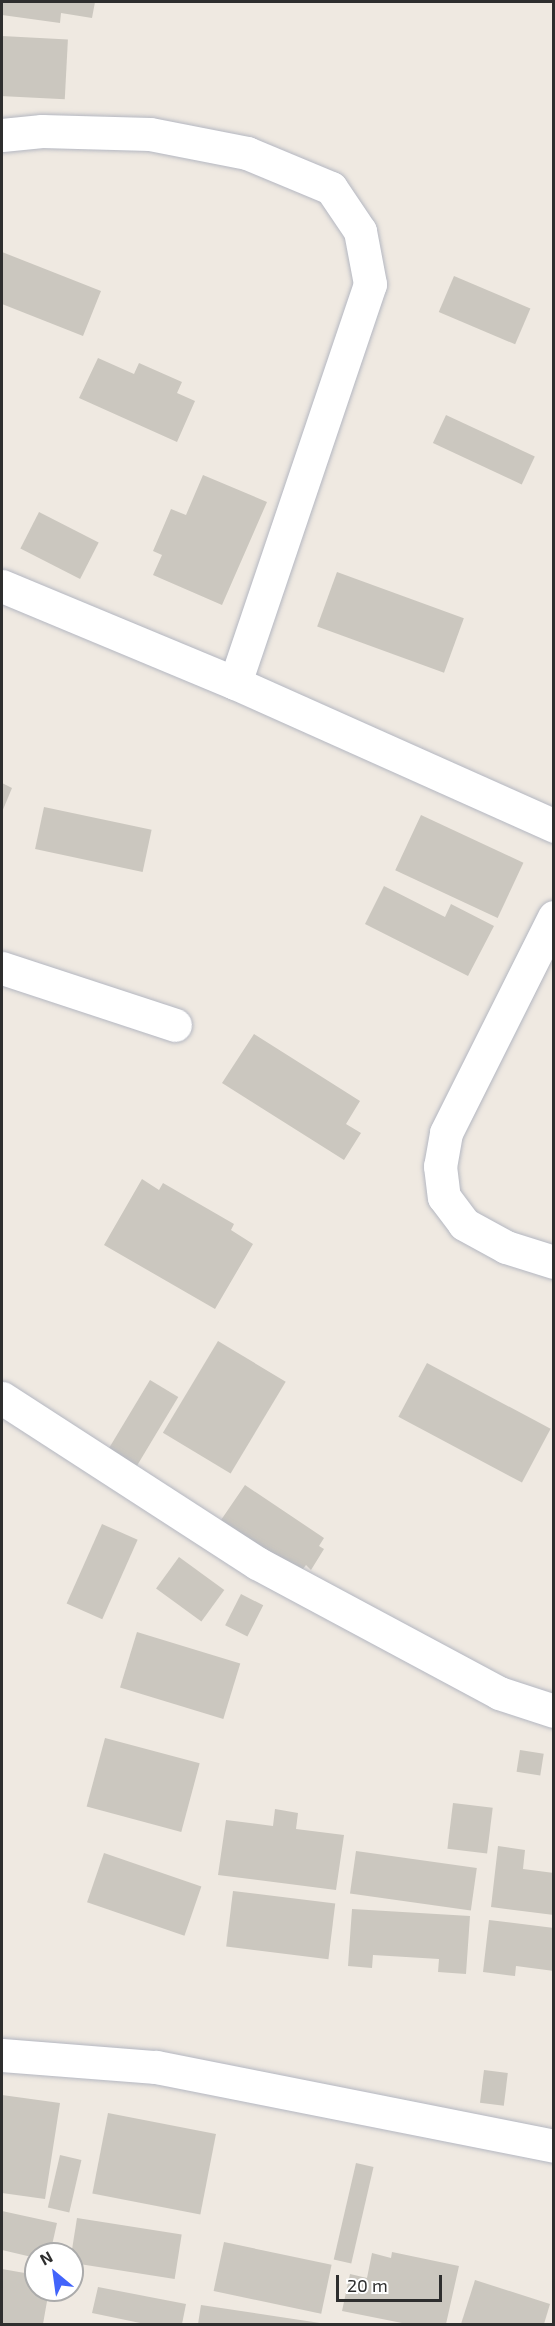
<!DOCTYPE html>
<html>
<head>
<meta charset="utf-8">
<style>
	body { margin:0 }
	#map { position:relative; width:555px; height:2326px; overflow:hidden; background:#efe9e1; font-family:"Exo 2",sans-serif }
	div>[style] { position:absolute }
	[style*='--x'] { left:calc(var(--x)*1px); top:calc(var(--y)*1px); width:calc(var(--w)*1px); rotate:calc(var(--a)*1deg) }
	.building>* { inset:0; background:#cbc7bf; transform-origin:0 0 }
	.roads { filter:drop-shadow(0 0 2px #b4b7c1) drop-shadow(0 0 2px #b4b7c1) }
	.minor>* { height:33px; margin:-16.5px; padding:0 16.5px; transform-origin:16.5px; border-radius:16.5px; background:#fff }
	span { translate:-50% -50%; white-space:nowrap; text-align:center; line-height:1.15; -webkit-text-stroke:4.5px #fff; paint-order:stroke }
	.frame { position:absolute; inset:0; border:3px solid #2e2e2e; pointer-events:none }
	.north { position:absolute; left:24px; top:2242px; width:60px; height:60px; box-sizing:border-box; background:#fff; border:2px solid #ababab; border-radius:50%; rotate:331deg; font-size:16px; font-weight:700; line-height:24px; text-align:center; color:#2e2e2e }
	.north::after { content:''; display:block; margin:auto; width:21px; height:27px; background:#4264fb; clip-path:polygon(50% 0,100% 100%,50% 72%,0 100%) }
	.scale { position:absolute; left:336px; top:2275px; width:106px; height:27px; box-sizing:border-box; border:3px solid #2e2e2e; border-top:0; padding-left:8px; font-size:18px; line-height:21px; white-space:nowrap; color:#2e2e2e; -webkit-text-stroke:4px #fff; paint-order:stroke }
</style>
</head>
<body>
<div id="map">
	<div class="building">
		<div style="clip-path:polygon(2px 2px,95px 2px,92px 18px,61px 13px,60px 23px,2px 15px)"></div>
		<div style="left:2px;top:36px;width:66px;height:60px;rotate:3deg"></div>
		<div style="clip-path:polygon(2px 252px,101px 291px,83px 336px,2px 304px)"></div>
		<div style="left:454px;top:276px;width:83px;height:39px;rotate:23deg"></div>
		<div style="clip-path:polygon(98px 358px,134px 374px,139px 363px,182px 382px,177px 393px,195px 401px,177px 442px,79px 398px)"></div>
		<div style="left:446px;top:415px;width:98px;height:31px;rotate:25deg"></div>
		<div style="clip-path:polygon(203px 475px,267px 502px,222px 605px,153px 575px,162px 555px,153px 551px,171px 509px,186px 515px)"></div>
		<div style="left:39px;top:512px;width:67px;height:41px;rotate:27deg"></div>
		<div style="left:337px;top:572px;width:135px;height:58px;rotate:20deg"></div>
		<div style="clip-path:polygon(2px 783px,12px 788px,2px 812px)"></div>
		<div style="left:44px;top:807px;width:110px;height:43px;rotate:12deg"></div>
		<div style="left:421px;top:815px;width:113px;height:61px;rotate:25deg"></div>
		<div style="clip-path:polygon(384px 886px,445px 917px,451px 904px,494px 926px,468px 976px,365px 924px)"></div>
		<div style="clip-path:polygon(254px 1034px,360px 1101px,346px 1124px,361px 1133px,344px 1160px,222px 1083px)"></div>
		<div style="clip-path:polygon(142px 1179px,159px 1190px,163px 1183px,234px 1224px,231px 1230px,253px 1244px,215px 1309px,104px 1245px)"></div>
		<div style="left:218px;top:1341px;width:79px;height:107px;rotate:31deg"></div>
		<div style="left:427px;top:1363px;width:140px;height:61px;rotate:28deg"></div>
		<div style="left:150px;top:1380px;width:33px;height:87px;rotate:31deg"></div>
		<div style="clip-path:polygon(245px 1485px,324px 1538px,319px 1546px,324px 1549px,311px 1570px,306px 1565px,300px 1573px,221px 1520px)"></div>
		<div style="left:102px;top:1524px;width:39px;height:87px;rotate:24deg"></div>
		<div style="left:179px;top:1557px;width:56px;height:39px;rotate:36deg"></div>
		<div style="left:241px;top:1594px;width:25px;height:35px;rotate:27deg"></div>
		<div style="left:137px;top:1632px;width:108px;height:58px;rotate:17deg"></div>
		<div style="left:105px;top:1738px;width:98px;height:71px;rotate:15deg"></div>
		<div style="left:520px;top:1750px;width:24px;height:22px;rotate:9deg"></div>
		<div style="left:453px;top:1803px;width:40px;height:46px;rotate:7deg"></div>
		<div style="clip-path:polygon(275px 1809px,298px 1813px,296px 1829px,344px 1835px,336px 1890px,218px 1875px,226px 1820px,273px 1826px)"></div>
		<div style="clip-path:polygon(498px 1846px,525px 1850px,523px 1869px,554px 1873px,554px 1915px,491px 1907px)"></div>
		<div style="left:356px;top:1851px;width:122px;height:43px;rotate:8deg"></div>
		<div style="left:104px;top:1853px;width:103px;height:52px;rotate:19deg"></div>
		<div style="left:233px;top:1891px;width:103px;height:56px;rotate:7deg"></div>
		<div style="clip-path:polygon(352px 1909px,470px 1916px,466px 1974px,438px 1972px,439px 1959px,373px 1955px,372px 1968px,348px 1966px)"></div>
		<div style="clip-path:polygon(489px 1920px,554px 1928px,554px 1971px,516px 1966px,515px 1976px,483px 1972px)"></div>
		<div style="left:484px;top:2070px;width:24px;height:33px;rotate:7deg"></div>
		<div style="clip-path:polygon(2px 2095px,60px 2103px,45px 2199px,2px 2193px)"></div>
		<div style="left:108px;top:2113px;width:110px;height:82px;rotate:11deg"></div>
		<div style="left:60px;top:2155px;width:22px;height:54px;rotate:13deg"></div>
		<div style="left:356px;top:2163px;width:18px;height:99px;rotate:13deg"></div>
		<div style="clip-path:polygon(2px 2211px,57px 2223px,50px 2254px,36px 2254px,36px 2258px,2px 2250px)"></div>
		<div style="left:77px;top:2218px;width:106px;height:45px;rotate:9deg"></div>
		<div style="left:224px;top:2242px;width:110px;height:50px;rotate:12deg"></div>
		<div style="clip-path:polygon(392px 2252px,459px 2266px,446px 2324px,407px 2324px,342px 2311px,350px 2274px,367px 2278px,372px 2253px,391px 2258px)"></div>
		<div style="clip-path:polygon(2px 2269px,36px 2275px,36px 2290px,49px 2290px,43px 2324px,2px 2324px)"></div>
		<div style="clip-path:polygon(475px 2280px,550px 2304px,544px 2324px,461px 2324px)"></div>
		<div style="clip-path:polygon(98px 2287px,186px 2304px,182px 2324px,145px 2324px,92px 2313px)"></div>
		<div style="clip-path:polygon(201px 2305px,320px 2323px,320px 2324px,198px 2324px)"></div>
	</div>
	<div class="roads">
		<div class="minor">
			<div style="--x:2;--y:135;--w:40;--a:-5.7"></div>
			<div style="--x:42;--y:131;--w:108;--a:1.6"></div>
			<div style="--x:150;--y:134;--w:99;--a:11.1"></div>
			<div style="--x:247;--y:153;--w:91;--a:22.6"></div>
			<div style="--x:331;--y:188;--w:52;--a:56"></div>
			<div style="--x:360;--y:231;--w:54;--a:79.3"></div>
			<div style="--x:370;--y:284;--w:421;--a:108.7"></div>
			<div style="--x:235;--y:683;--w:350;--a:24.1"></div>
			<div style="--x:2;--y:586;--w:252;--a:22.6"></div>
			<div style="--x:554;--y:917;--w:241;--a:116.6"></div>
			<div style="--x:446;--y:1133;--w:34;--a:100"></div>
			<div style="--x:440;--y:1166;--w:31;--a:83"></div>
			<div style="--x:444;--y:1197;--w:34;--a:53"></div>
			<div style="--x:464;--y:1224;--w:48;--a:28.7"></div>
			<div style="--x:506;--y:1247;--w:50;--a:17.4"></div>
			<div style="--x:2;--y:968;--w:182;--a:18.2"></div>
			<div style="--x:2;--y:1398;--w:304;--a:32.9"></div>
			<div style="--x:257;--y:1563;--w:275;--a:28.2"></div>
			<div style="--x:499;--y:1693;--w:58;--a:18.1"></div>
			<div style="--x:2;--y:2055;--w:154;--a:4.5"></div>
			<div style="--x:156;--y:2067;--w:406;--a:11.2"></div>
		</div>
	</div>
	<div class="frame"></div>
	<div class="north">N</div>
	<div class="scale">20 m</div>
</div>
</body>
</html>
